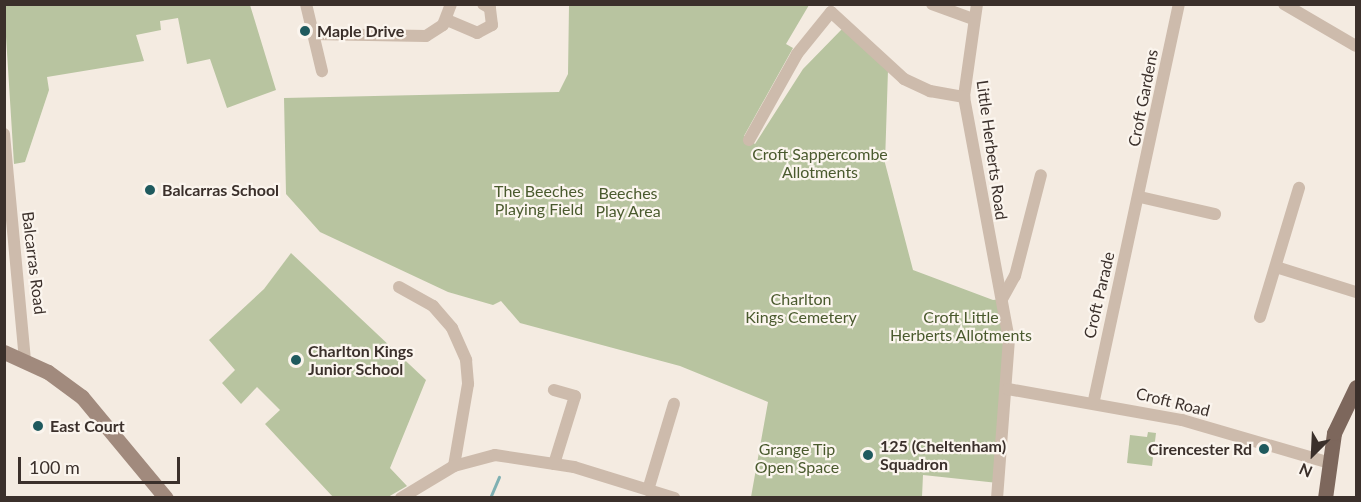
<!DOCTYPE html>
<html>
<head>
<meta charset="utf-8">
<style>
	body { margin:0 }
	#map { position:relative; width:1361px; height:502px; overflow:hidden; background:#f4ebe1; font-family:Lato,sans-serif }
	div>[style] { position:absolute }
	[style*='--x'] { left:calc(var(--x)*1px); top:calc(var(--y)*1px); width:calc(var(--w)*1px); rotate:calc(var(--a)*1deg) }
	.green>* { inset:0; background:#b8c4a0 }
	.stream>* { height:3px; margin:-1.5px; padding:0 1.5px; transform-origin:1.5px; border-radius:1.5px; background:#7fb0b2 }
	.street>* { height:12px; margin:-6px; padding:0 6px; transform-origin:6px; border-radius:6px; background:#cdbbac }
	.secondary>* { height:15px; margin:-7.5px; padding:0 7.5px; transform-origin:7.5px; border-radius:7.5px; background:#a18a7d }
	.primary>* { height:15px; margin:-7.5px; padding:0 7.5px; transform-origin:7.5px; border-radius:7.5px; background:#7d675c }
	.dots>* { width:16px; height:16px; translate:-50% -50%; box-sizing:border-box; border:3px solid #fbf5ee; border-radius:50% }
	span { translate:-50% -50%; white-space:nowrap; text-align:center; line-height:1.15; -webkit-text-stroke:4.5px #fbf5ee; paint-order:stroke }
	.poi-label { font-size:16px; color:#3b302b; font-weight:700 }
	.left { translate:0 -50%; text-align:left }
	.right { translate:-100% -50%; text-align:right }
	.street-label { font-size:16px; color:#3b302b }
	.park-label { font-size:16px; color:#4a5a2e }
	.frame { position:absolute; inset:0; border:6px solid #3b302b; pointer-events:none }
	.north { position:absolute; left:1283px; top:424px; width:60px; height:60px; -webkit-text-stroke:4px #fbf5ee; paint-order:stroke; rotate:204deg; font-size:16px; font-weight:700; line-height:24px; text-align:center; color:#3b302b }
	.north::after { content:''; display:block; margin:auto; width:21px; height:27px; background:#3b302b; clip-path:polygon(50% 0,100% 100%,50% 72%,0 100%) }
	.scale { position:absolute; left:18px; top:457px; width:162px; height:27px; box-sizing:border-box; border:3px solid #3b302b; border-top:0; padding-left:8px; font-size:18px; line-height:21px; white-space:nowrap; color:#3b302b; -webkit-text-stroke:4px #fbf5ee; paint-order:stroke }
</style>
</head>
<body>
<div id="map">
	<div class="green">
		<div style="clip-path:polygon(4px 5px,250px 5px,276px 90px,227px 108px,210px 59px,187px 64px,178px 18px,160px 21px,161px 30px,136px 35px,144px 61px,47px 77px,49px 90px,25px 162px,14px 164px)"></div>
		<div style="clip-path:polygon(569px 5px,809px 5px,786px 44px,793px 48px,744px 136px,755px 144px,803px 69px,842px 29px,888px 70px,885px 163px,913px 270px,993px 300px,1002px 299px,1009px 339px,998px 483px,923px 475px,922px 497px,751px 497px,768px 402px,680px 366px,520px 323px,501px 301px,493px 305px,448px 292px,320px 232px,286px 194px,284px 98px,559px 92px,568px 74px)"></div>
		<div style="clip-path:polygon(291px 253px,426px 380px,390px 468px,407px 486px,388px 497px,333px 497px,265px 424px,280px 410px,257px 387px,241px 404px,222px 383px,235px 370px,209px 340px,264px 289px)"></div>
		<div style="clip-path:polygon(1148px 432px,1156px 433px,1152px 466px,1127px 463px,1130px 435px,1147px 437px)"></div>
	</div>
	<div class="stream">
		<div style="--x:490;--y:498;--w:23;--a:-67"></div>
	</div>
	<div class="street">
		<div style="--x:306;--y:4;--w:69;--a:76.6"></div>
		<div style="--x:932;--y:4;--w:44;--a:20.1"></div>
		<div style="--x:977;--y:4;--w:94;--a:98"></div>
		<div style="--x:964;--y:97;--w:246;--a:79.5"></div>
		<div style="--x:1009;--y:339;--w:159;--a:94.3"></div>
		<div style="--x:1284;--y:4;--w:83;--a:30.3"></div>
		<div style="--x:447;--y:20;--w:33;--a:23"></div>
		<div style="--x:477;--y:33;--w:17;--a:-28"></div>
		<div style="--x:492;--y:25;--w:17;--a:-97"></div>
		<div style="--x:490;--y:8;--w:8;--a:-150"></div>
		<div style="--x:312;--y:34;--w:114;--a:1"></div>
		<div style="--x:426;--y:36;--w:20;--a:-33"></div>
		<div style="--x:443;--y:25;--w:22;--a:-69"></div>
		<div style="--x:4;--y:134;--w:226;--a:84.7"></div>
		<div style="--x:749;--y:140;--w:98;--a:-60.8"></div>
		<div style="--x:797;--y:54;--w:54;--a:-51"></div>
		<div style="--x:831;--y:12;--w:99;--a:42.5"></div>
		<div style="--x:904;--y:79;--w:29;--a:25"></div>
		<div style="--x:930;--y:91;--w:35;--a:10"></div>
		<div style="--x:1140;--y:197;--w:77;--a:12.8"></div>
		<div style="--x:1276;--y:267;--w:84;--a:17.4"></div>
		<div style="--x:399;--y:287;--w:39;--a:29"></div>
		<div style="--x:433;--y:306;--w:29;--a:49"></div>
		<div style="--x:452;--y:328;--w:35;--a:66"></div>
		<div style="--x:466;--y:360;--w:24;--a:85"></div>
		<div style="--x:468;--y:384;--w:83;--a:99.7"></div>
		<div style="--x:454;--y:466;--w:62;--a:148.9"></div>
		<div style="--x:1002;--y:299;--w:26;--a:-61"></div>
		<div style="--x:1015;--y:276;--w:104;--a:-75.6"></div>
		<div style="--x:1260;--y:317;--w:135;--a:-73.2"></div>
		<div style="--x:1008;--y:389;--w:177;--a:10.1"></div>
		<div style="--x:1182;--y:420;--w:151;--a:16.2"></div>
		<div style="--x:1094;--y:400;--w:405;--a:-77.9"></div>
		<div style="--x:554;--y:464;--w:71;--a:-72.8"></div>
		<div style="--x:575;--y:396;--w:22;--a:-164"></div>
		<div style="--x:454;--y:466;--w:42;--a:-15"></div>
		<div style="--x:495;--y:455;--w:80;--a:8.6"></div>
		<div style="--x:574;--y:467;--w:105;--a:17.2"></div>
		<div style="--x:648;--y:490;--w:90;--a:-73.2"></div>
	</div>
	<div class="secondary">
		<div style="--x:4;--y:352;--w:48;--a:24.4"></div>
		<div style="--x:48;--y:372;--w:42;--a:36.3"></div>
		<div style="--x:82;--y:397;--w:131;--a:50.3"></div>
	</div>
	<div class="primary">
		<div style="--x:1325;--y:498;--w:66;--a:-82.1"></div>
		<div style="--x:1334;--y:433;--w:51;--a:-64.4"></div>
	</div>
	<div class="dots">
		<div style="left:305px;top:31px;background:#1f5a5e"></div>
		<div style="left:150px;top:190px;background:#1f5a5e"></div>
		<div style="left:296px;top:360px;background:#1f5a5e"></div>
		<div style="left:38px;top:426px;background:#1f5a5e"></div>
		<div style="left:1264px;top:449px;background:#1f5a5e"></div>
		<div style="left:868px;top:455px;background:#1f5a5e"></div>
	</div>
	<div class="poi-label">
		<span class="left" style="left:317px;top:31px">Maple Drive</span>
		<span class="left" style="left:162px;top:190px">Balcarras School</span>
		<span class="left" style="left:308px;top:360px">Charlton Kings<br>Junior School</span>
		<span class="left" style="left:50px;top:426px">East Court</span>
		<span class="left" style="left:880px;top:455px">125 (Cheltenham)<br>Squadron</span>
		<span class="right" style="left:1252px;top:449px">Cirencester Rd</span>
	</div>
	<div class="street-label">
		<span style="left:1143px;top:98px;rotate:-79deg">Croft Gardens</span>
		<span style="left:992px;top:150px;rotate:82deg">Little Herberts Road</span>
		<span style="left:34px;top:263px;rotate:83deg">Balcarras Road</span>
		<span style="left:1099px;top:295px;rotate:-77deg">Croft Parade</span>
		<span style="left:1173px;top:402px;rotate:14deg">Croft Road</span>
	</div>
	<div class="park-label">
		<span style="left:820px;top:163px">Croft Sappercombe<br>Allotments</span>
		<span style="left:539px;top:200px">The Beeches<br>Playing Field</span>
		<span style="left:628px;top:202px">Beeches<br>Play Area</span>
		<span style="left:801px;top:308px">Charlton<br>Kings Cemetery</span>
		<span style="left:961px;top:326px">Croft Little<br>Herberts Allotments</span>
		<span style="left:797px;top:458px">Grange Tip<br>Open Space</span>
	</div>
	<div class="frame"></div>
	<div class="north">N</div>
	<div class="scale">100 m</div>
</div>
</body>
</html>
